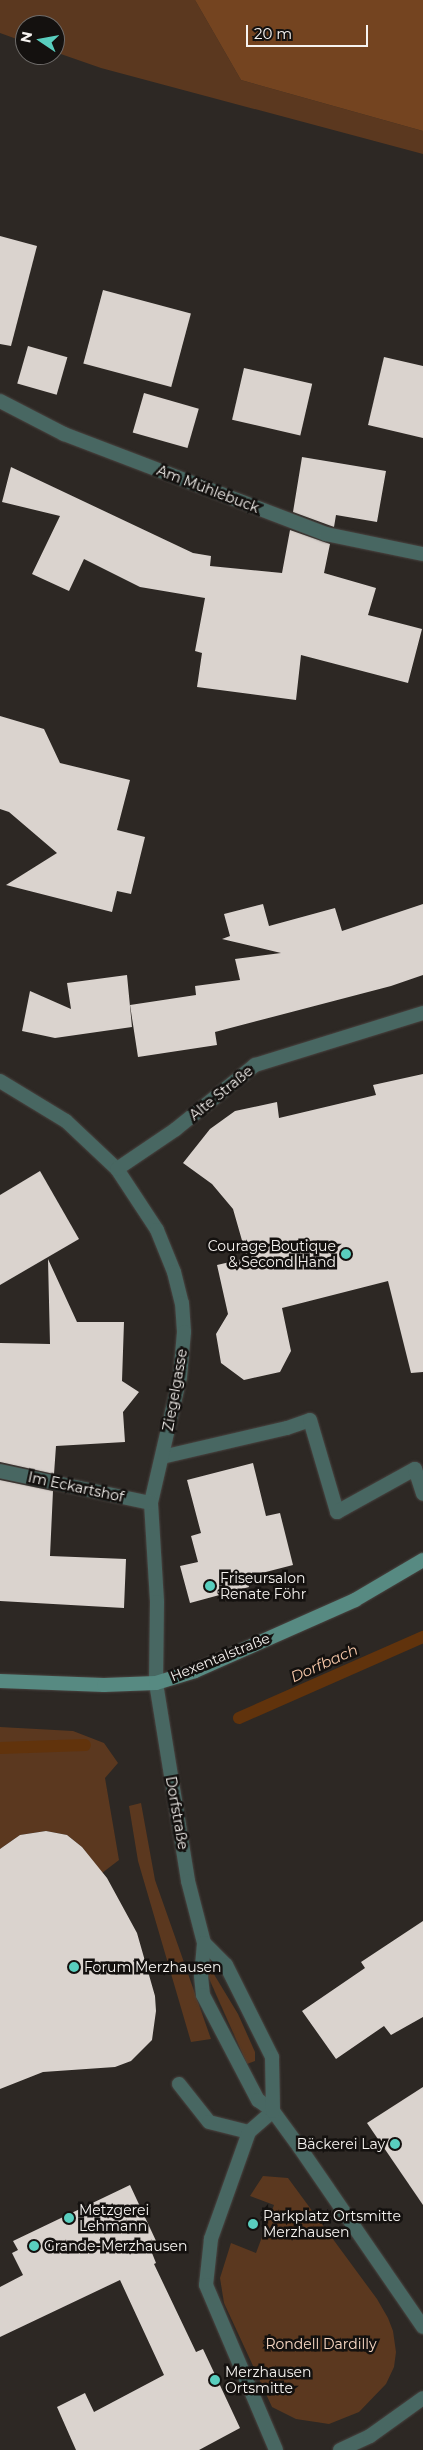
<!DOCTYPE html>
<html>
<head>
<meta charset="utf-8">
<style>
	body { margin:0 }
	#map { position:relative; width:423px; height:2450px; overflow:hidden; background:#2d2824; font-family:Montserrat,sans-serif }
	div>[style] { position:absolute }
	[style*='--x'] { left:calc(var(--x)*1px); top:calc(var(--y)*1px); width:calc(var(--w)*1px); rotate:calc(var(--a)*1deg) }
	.green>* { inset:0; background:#5b381f }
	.forest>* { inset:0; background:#744420 }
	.stream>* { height:12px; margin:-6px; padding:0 6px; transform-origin:6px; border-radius:6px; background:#61330c }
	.building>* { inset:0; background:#dad3ce; transform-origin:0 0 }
	.roads { filter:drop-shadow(0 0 1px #494441) drop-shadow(0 0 1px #494441) }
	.service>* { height:14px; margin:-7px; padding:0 7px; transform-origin:7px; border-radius:7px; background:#486762 }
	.minor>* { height:14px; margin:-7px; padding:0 7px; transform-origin:7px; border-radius:7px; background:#486762 }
	.secondary>* { height:14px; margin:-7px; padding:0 7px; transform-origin:7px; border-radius:7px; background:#578a82 }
	.dots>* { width:14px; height:14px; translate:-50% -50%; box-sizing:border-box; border:2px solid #14110f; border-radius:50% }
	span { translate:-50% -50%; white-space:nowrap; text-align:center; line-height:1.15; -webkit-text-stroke:5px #14110f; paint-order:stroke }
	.street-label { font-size:14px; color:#f6f3f0 }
	.poi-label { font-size:14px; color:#f6f3f0 }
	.right { translate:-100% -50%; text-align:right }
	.left { translate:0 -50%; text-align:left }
	.park-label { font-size:14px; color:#f9d9c5 }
	.water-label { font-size:15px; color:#f8c9aa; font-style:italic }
	.north { position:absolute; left:15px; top:15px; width:50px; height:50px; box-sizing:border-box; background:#14110f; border:1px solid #6e6b69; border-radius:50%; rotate:282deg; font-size:14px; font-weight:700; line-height:20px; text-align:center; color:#f6f3f0 }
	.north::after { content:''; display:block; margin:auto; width:18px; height:22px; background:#59cebe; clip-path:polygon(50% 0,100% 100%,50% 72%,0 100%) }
	.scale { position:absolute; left:246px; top:25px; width:122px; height:22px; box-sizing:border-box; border:2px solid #f6f3f0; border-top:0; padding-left:6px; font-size:15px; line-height:18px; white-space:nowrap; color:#f6f3f0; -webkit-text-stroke:4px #14110f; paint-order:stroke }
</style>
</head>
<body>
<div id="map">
	<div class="green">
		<div style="clip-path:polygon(0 0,195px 0,241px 80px,423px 131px,423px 154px,101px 68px,55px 52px,55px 25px,25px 25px,25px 42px,0 33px)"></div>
		<div style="clip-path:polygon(0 1727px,73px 1731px,104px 1743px,118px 1763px,105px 1778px,119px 1860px,102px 1873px,82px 1847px,67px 1835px,46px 1831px,20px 1835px,0 1849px)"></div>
		<div style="clip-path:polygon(141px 1803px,155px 1880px,211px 2039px,191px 2042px,138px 1861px,129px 1806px)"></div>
		<div style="clip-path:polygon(208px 1969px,212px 1971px,238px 2014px,255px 2052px,255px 2061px,247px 2064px,207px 1974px)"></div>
		<div style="clip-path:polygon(263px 2176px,288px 2178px,377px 2299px,388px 2318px,393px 2331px,396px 2352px,394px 2367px,386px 2384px,359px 2412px,329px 2424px,296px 2419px,272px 2407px,224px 2303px,220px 2278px,231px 2243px,256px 2253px,274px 2205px,250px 2196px)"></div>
	</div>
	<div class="forest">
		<div style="clip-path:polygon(195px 0,423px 0,423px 131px,241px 80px)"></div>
	</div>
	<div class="stream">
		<div style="--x:239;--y:1718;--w:201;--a:-23.8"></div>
		<div style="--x:0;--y:1748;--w:85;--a:-2"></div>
	</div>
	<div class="building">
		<div style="clip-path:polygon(0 236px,37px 246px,11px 346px,0 344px)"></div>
		<div style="left:103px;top:290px;width:91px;height:76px;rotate:15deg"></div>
		<div style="left:28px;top:346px;width:41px;height:39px;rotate:16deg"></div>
		<div style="clip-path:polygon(384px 357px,423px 366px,423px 438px,368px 425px)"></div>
		<div style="left:244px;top:368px;width:70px;height:53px;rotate:13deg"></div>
		<div style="left:144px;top:393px;width:57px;height:41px;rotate:16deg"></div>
		<div style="clip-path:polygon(302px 457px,386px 471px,377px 522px,336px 515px,334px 527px,293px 512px)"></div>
		<div style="clip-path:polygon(11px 467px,193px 553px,211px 556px,210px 566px,282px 573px,290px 530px,330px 544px,324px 573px,376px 588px,368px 615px,422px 629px,408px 683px,301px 655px,296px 700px,197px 687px,202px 653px,195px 651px,205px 598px,140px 587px,84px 559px,69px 591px,32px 574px,60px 516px,2px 502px)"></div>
		<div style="clip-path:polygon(0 716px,44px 729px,60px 763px,130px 780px,117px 830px,145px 837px,131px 894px,117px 891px,112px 912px,6px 885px,57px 853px,9px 812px,0 809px)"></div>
		<div style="clip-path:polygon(263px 904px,269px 926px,335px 908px,342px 931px,423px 904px,423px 975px,391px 986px,215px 1032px,217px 1045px,138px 1057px,130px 1005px,196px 995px,195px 986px,240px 980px,235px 959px,281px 953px,222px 939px,230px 936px,224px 914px)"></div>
		<div style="clip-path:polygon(127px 975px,132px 1027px,55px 1038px,22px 1031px,30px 991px,71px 1009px,67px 983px)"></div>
		<div style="clip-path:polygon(423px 1074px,423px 1372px,411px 1373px,388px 1281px,282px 1308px,291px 1351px,280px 1372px,244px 1380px,221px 1363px,216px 1334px,228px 1314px,217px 1265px,247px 1258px,233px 1209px,212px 1184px,183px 1163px,210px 1129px,235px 1111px,277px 1102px,279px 1118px,376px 1095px,373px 1085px)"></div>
		<div style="clip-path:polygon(40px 1171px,79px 1239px,0 1285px,0 1195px)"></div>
		<div style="clip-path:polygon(48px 1259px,77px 1322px,124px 1322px,122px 1381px,139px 1392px,123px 1412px,125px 1442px,56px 1446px,54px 1474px,0 1462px,0 1343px,50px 1344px)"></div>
		<div style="clip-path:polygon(253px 1463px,266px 1516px,280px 1513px,293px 1565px,246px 1577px,249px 1587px,190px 1603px,180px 1566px,198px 1562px,191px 1536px,201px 1533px,187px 1480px)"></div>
		<div style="clip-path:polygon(0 1480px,53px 1491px,50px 1556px,126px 1559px,124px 1608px,0 1601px)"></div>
		<div style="clip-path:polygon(46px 1831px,67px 1835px,82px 1847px,107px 1878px,137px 1933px,155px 1996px,156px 2011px,152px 2040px,131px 2061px,115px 2067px,43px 2072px,0 2089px,0 1849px,20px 1835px)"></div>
		<div style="clip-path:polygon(423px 1921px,423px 2017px,391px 2035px,384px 2026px,336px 2059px,302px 2011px,365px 1968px,361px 1962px)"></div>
		<div style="clip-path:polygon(423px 2087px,423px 2205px,367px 2123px)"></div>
		<div style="clip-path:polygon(130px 2185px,157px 2243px,150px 2248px,156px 2263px,154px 2264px,196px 2352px,203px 2349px,240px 2428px,199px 2450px,76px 2450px,57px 2407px,85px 2393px,94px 2412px,164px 2375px,120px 2280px,0 2337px,0 2287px,23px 2275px,12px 2253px,18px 2250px,13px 2241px)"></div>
	</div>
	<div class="roads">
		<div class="service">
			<div style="--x:162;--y:1457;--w:128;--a:-13.1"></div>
			<div style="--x:287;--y:1428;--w:24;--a:-19"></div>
			<div style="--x:310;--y:1420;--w:96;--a:73.6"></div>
			<div style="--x:337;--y:1512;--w:89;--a:-28.9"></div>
			<div style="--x:415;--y:1469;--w:26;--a:72"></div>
			<div style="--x:179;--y:2084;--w:48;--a:51.7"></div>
			<div style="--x:209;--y:2122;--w:41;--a:14"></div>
			<div style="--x:273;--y:2111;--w:32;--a:139"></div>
			<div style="--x:249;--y:2132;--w:114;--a:109.6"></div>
			<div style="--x:211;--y:2239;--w:46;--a:96.2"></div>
			<div style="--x:206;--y:2285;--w:179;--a:67"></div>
		</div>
		<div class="minor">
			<div style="--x:0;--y:401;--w:72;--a:27.3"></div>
			<div style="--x:64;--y:434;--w:280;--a:20.9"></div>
			<div style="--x:326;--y:534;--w:99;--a:11.7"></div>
			<div style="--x:0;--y:1081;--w:77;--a:31.2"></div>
			<div style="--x:66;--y:1121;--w:70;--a:43.3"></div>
			<div style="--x:117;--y:1169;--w:73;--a:56.7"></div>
			<div style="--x:157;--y:1230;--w:45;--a:68"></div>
			<div style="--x:174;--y:1272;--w:32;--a:76"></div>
			<div style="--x:182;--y:1303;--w:29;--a:86"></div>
			<div style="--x:184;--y:1332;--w:45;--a:95.1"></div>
			<div style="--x:180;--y:1377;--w:129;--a:103"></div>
			<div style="--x:151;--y:1503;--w:99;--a:86.5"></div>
			<div style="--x:157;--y:1602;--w:81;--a:90.7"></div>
			<div style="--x:156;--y:1683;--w:201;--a:80.8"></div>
			<div style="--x:188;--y:1881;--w:64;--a:75.5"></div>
			<div style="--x:204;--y:1943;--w:33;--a:95"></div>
			<div style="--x:201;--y:1976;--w:19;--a:84"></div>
			<div style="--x:203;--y:1995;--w:119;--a:62.4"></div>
			<div style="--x:258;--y:2100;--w:19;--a:36"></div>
			<div style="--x:273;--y:2111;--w:46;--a:53.9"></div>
			<div style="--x:300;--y:2148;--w:217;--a:55.5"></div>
			<div style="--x:117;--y:1169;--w:71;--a:-34.1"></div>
			<div style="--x:176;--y:1129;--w:102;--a:-39"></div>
			<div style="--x:255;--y:1065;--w:176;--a:-17.2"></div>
			<div style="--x:0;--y:1471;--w:154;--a:12"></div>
			<div style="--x:204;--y:1943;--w:31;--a:45"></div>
			<div style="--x:226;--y:1965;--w:103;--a:63.4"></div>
			<div style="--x:272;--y:2057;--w:54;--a:88.9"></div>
			<div style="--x:340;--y:2450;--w:33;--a:-25"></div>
			<div style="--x:370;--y:2436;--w:65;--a:-35.6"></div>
		</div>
		<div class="secondary">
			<div style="--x:0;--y:1681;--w:104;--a:2.2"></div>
			<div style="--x:104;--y:1685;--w:52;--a:-2.2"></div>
			<div style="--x:156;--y:1683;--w:41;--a:-17.1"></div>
			<div style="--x:195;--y:1671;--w:175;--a:-23.9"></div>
			<div style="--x:355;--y:1600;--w:79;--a:-30.5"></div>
		</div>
	</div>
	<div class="dots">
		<div style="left:346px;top:1254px;background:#59cebe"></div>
		<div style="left:210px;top:1586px;background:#59cebe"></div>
		<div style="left:74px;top:1967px;background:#59cebe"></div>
		<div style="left:395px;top:2144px;background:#59cebe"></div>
		<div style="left:69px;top:2218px;background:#59cebe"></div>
		<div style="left:253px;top:2224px;background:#59cebe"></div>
		<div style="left:34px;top:2246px;background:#59cebe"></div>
		<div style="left:215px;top:2380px;background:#59cebe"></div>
	</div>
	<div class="street-label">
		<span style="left:208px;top:489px;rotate:21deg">Am Mühlebuck</span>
		<span style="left:221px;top:1093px;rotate:-39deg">Alte Straße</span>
		<span style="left:175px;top:1390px;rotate:-80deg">Ziegelgasse</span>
		<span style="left:76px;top:1487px;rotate:12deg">Im Eckartshof</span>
		<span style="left:220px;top:1657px;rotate:-22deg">Hexentalstraße</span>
		<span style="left:177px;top:1813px;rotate:80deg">Dorfstraße</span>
	</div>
	<div class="poi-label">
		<span class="right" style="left:336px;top:1254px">Courage Boutique<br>&amp; Second Hand</span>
		<span class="left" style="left:220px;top:1586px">Friseursalon<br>Renate Föhr</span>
		<span class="left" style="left:84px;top:1967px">Forum Merzhausen</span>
		<span class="right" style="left:385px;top:2144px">Bäckerei Lay</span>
		<span class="left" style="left:79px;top:2218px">Metzgerei<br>Lehmann</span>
		<span class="left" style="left:263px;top:2224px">Parkplatz Ortsmitte<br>Merzhausen</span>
		<span class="left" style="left:44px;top:2246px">Grande-Merzhausen</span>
		<span class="left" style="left:225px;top:2380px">Merzhausen<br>Ortsmitte</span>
	</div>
	<div class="park-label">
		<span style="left:321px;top:2344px">Rondell Dardilly</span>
	</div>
	<div class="water-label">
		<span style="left:324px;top:1663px;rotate:-24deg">Dorfbach</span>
	</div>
	<div class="north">N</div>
	<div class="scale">20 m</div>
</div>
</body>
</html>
